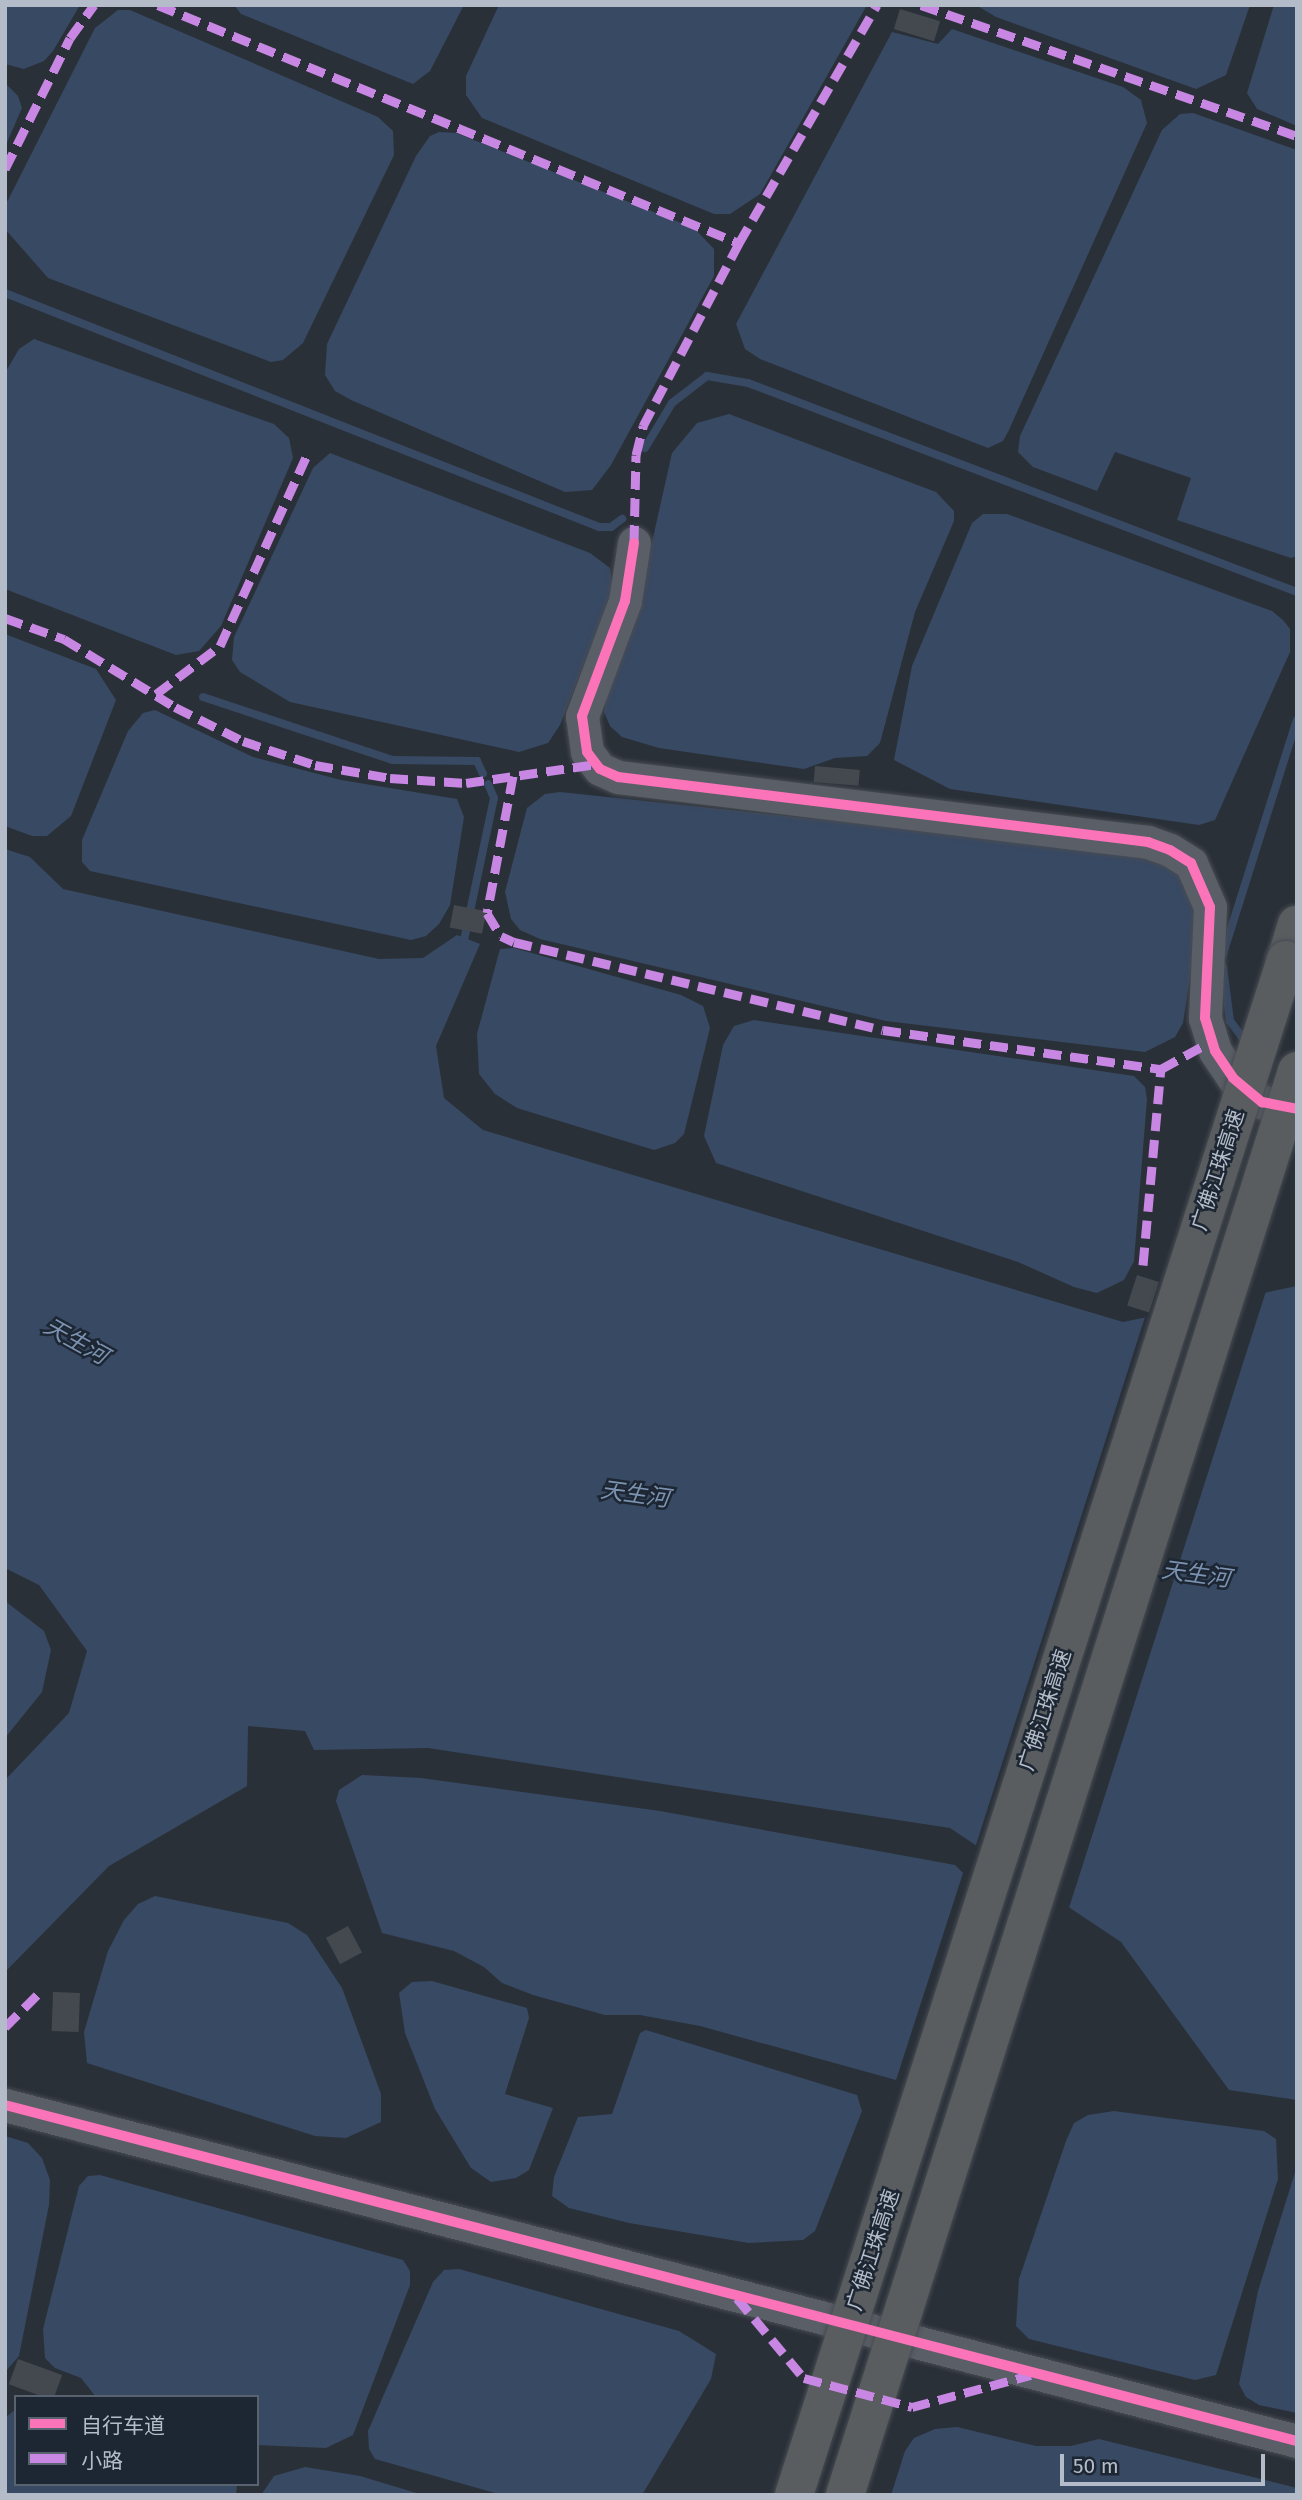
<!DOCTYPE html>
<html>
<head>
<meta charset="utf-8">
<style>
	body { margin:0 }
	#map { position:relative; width:1302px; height:2500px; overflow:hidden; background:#2a3038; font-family:"Fira Sans","Noto Sans SC",sans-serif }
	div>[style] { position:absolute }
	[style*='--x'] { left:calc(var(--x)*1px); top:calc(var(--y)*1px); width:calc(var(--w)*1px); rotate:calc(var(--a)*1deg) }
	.water>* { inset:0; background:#384963 }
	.pier>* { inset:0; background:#2a3038 }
	.stream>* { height:8px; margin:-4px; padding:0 4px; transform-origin:4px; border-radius:4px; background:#384963 }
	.building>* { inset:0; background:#444950; transform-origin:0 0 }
	.roads { filter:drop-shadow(0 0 2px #484c53) drop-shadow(0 0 2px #484c53) }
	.minor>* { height:33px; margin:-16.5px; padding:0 16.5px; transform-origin:16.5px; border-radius:16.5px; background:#5a5e66 }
	.highway>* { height:38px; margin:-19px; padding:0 19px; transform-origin:19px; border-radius:19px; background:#5a5d60 }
	.bridges { filter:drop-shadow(0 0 2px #474c53) drop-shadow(0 0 2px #474c53) }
	.highway-bridge>* { height:38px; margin:-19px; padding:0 19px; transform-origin:19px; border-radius:19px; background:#5a5d60 }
	.quiet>* { height:9px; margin-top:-4.5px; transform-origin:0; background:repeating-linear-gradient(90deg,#c787e3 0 18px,transparent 0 27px) }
	.cycleway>* { height:10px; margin:-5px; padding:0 5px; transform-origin:5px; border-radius:5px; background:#fb73b8 }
	span { translate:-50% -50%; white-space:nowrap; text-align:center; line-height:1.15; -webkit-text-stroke:5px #1d2633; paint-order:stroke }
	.street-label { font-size:21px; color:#b4bcc9 }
	.water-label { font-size:23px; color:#7c92b1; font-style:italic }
	.frame { position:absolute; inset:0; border:7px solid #b4bcc9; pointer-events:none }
	.legend { position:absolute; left:14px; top:2395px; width:245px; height:91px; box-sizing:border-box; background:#1d2633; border:2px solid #59626f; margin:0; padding:9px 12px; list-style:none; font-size:21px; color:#b4bcc9 }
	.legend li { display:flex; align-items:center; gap:14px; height:35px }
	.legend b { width:35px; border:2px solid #59626f }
	.scale { position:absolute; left:1060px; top:2454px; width:205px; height:32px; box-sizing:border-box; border:4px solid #b4bcc9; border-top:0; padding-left:9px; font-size:21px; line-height:24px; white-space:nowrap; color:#b4bcc9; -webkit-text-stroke:5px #1d2633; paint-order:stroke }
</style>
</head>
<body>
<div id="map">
	<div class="water">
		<div style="clip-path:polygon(5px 5px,80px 5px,53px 51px,44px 61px,24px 69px,5px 64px)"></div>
		<div style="clip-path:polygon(234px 5px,464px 5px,430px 71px,413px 84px,241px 14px)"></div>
		<div style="clip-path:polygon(499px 5px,867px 5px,760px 194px,730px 214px,714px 214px,482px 118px,466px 95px,466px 76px)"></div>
		<div style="clip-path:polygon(976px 5px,1250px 5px,1226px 75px,1196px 89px,996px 17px)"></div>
		<div style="clip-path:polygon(1274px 5px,1297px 5px,1297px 126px,1257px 109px,1247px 93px)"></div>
		<div style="clip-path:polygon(118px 10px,130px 10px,378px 117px,393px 131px,394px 155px,303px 343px,283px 360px,271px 362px,48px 278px,5px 229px,5px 206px,95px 28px)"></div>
		<div style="clip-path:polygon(952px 29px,1123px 87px,1141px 100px,1147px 123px,1008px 432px,1003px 441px,988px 448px,760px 359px,745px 349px,736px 324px,892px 32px,938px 44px)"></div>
		<div style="clip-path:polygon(5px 83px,18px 96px,22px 108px,5px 147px)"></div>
		<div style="clip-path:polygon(1193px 113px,1297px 150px,1297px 556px,1291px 558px,1177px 520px,1191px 478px,1115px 452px,1097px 491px,1033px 467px,1018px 452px,1020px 436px,1162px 130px,1180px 114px)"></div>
		<div style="clip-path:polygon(439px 132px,456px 133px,694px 228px,714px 249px,714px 276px,611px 465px,592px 490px,565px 492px,351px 400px,335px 391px,325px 375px,327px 344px,416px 156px,430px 136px)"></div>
		<div style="clip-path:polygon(34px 339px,274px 424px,289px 438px,293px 458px,221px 626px,199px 651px,176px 655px,5px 589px,5px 373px,19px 349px)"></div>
		<div style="clip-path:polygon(729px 414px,936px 492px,954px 511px,954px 521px,915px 612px,880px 743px,867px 756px,835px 758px,804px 769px,659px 748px,622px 737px,610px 726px,604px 712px,606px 696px,635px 618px,672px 453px,697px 423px)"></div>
		<div style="clip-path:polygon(330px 453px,590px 553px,610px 568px,613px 591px,560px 725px,548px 743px,519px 752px,290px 702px,240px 672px,232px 660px,234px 637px,313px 468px)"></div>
		<div style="clip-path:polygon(983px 514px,1007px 514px,1272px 611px,1283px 620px,1290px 629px,1290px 652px,1215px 820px,1199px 825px,950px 789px,894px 760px,912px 666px,972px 523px)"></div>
		<div style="clip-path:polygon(5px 634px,96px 669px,116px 700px,71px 816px,47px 836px,32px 836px,5px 826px)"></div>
		<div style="clip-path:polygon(155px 710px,253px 757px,341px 780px,457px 799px,464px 817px,450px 905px,439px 924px,426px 936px,411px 940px,90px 871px,82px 862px,82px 840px,128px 731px,143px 713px)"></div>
		<div style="clip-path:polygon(560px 792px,1147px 854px,1188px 881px,1199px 920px,1183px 1023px,1175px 1037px,1145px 1052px,886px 1021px,540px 939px,520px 930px,511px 919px,505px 892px,527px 808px,545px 794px)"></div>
		<div style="clip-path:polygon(5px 849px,30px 857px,63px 889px,379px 959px,423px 958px,457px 935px,480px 944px,436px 1046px,444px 1098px,483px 1130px,1123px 1322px,1297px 1286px,1297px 2100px,1229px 2090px,1121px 1942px,950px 1828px,428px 1748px,314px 1750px,305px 1731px,248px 1726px,247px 1786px,109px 1866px,5px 1972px,5px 1780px,69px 1713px,87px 1651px,39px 1585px,5px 1568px)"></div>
		<div style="clip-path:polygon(514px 948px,681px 995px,703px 1006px,710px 1028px,684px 1134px,675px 1143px,654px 1150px,517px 1108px,495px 1094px,479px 1074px,477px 1034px,500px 949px)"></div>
		<div style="clip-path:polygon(754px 1020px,1134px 1076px,1145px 1087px,1147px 1099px,1134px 1261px,1124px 1280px,1097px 1293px,1074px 1287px,1018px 1262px,716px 1163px,704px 1136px,723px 1045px,734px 1026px)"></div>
		<div style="clip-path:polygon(5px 1601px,44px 1631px,51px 1650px,42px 1692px,5px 1738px)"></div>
		<div style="clip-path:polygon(362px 1775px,421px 1778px,660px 1811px,955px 1865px,963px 1873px,896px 2080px,700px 2026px,640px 2015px,605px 2015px,533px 1995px,502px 1983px,484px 1967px,454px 1951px,382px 1933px,336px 1801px,339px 1790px)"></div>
		<div style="clip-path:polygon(155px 1896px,288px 1923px,307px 1935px,342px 1988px,381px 2094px,381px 2122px,346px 2138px,315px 2136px,87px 2063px,84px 2032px,108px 1951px,124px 1920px,138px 1904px)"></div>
		<div style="clip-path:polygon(432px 1981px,527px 2008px,529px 2018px,505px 2094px,553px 2108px,529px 2170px,516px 2178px,491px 2182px,471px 2168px,435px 2109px,405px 2033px,399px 1993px,412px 1982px)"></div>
		<div style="clip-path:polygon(646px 2030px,857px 2095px,862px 2111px,815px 2231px,803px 2240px,749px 2243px,629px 2223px,569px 2208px,552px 2196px,554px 2177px,578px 2117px,612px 2114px,640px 2033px)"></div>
		<div style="clip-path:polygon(1114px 2111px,1264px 2131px,1276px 2139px,1278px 2179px,1216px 2375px,1195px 2380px,1029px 2339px,1016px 2326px,1019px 2279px,1066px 2141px,1074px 2123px,1088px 2115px)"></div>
		<div style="clip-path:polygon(5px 2136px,28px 2143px,42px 2158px,50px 2180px,49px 2205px,19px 2356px,5px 2372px)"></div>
		<div style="clip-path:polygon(1297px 2166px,1297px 2413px,1259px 2405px,1246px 2397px,1239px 2384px,1258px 2291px)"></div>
		<div style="clip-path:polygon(100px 2175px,403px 2260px,410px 2271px,410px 2285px,353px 2435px,326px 2448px,257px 2445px,257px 2397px,96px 2397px,81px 2378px,55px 2368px,45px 2358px,43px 2329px,79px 2186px,88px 2176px)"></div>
		<div style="clip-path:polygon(459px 2269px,679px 2331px,716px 2354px,711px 2379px,642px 2495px,502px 2495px,375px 2459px,369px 2449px,368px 2431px,433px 2282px,444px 2270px)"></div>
		<div style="clip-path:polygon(16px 2409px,16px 2484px,237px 2484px,236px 2495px,5px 2495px,5px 2418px)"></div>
		<div style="clip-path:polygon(957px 2427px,1036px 2446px,1071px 2446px,1099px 2439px,1297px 2488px,1297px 2495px,891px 2495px,905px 2451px,914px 2438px,935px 2429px)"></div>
		<div style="clip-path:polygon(305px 2467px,360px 2476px,423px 2495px,261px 2495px,274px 2476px)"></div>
	</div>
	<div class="pier">
		<div style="clip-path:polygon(1267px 1288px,1068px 1911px,975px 1848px,1146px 1314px)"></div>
	</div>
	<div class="stream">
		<div style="--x:5;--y:293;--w:638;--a:21.5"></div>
		<div style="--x:599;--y:527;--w:12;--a:0"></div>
		<div style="--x:611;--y:527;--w:14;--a:-36"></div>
		<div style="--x:645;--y:448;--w:52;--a:-59"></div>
		<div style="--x:672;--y:403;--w:44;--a:-37.6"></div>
		<div style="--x:707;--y:376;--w:42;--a:9.7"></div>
		<div style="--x:748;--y:383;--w:587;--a:20.84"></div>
		<div style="--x:203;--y:697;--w:199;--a:18.4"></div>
		<div style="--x:392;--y:760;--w:85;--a:0.7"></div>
		<div style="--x:477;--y:761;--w:14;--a:65"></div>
		<div style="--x:463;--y:945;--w:150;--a:-78.1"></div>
		<div style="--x:494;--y:798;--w:15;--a:-113"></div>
		<div style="--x:1223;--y:954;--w:245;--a:-72.5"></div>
		<div style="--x:1223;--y:967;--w:54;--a:82.6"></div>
		<div style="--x:1230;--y:1021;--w:26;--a:53"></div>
	</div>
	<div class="building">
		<div style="left:900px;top:9px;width:42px;height:21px;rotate:17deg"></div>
		<div style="left:815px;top:766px;width:45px;height:16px;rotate:5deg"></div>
		<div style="left:454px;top:905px;width:33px;height:23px;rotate:11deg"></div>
		<div style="left:1137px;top:1275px;width:23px;height:32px;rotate:18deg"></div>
		<div style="left:348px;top:1926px;width:30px;height:25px;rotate:62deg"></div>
		<div style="left:53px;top:1992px;width:27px;height:39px;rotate:2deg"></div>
		<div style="left:18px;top:2359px;width:47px;height:27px;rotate:20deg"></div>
	</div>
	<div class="roads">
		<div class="minor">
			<div style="--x:634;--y:543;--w:59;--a:98.8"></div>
			<div style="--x:625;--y:601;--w:123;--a:110.5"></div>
			<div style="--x:582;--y:716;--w:36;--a:82"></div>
			<div style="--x:587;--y:752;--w:21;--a:53"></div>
			<div style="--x:600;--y:769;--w:20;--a:24"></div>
			<div style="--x:618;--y:777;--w:534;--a:6.99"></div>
			<div style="--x:1148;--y:842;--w:23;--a:20"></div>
			<div style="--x:1170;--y:850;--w:25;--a:32"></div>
			<div style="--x:1191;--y:863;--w:48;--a:66.6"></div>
			<div style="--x:1210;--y:907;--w:111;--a:92.6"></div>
			<div style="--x:1205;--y:1018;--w:34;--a:73"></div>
			<div style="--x:1215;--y:1051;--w:32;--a:56"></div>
			<div style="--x:1233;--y:1078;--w:38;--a:40"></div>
			<div style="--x:1262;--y:1102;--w:36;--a:11"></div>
			<div style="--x:5;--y:2105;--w:1335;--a:14.58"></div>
		</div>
		<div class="highway">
			<div style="--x:1286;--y:960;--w:37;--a:-73"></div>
		</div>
	</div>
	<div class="bridges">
		<div class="highway-bridge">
			<div style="--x:794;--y:2495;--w:1612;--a:-72.23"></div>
			<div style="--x:845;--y:2495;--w:1494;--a:-72.39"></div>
		</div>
	</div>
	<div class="quiet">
		<div style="--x:158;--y:5;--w:628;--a:22.28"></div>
		<div style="--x:921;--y:5;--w:398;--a:19.2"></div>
		<div style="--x:5;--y:169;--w:146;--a:-63.6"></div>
		<div style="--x:70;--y:38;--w:41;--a:-54"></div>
		<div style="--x:634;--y:543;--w:88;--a:-88.7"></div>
		<div style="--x:636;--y:455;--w:30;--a:-76"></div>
		<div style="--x:643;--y:426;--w:207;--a:-62.3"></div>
		<div style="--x:739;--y:243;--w:275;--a:-59.9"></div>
		<div style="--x:5;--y:618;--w:63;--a:19.6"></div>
		<div style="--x:64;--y:639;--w:130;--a:31.5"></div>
		<div style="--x:175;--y:707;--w:76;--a:26.6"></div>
		<div style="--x:243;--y:741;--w:76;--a:18.4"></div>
		<div style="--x:315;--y:765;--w:76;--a:9.8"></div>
		<div style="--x:390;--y:778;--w:76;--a:3.8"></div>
		<div style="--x:466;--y:783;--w:132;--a:-8.3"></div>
		<div style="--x:156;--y:694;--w:80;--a:-36.9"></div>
		<div style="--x:220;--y:646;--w:210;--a:-65.5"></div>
		<div style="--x:513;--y:776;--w:139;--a:100.7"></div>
		<div style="--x:487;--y:913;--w:27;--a:59"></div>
		<div style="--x:501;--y:936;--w:14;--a:25"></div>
		<div style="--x:514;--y:942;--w:379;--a:13.4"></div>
		<div style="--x:883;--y:1030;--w:281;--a:8"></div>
		<div style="--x:1161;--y:1069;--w:58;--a:-28.8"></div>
		<div style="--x:1143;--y:1265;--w:197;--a:-84.8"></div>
		<div style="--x:5;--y:2027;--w:49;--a:-45"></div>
		<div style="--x:737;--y:2298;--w:104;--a:50.1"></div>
		<div style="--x:804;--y:2378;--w:112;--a:15"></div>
		<div style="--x:912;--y:2407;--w:123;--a:-15.1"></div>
	</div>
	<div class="cycleway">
		<div style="--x:634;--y:543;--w:59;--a:98.8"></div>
		<div style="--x:625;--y:601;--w:123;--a:110.5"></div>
		<div style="--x:582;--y:716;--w:36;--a:82"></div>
		<div style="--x:587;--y:752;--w:21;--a:53"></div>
		<div style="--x:600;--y:769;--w:20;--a:24"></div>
		<div style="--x:618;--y:777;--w:534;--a:6.99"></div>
		<div style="--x:1148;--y:842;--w:23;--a:20"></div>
		<div style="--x:1170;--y:850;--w:25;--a:32"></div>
		<div style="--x:1191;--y:863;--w:48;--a:66.6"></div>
		<div style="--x:1210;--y:907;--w:111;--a:92.6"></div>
		<div style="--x:1205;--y:1018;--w:34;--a:73"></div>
		<div style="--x:1215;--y:1051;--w:32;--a:56"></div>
		<div style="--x:1233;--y:1078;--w:38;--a:40"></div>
		<div style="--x:1262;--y:1102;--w:36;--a:11"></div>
		<div style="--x:5;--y:2105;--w:1335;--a:14.58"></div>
	</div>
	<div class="street-label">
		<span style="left:1218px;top:1170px;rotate:-72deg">广佛江珠高速</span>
		<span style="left:1045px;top:1710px;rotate:-72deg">广佛江珠高速</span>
		<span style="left:873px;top:2250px;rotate:-72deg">广佛江珠高速</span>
	</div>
	<div class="water-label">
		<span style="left:76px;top:1341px;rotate:29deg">天生河</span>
		<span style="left:635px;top:1494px;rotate:8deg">天生河</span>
		<span style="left:1196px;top:1574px;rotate:8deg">天生河</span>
	</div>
	<div class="frame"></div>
	<ul class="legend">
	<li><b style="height:9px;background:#fb73b8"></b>自行车道</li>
	<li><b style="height:9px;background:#c787e3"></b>小路</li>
	</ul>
	<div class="scale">50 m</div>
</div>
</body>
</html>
